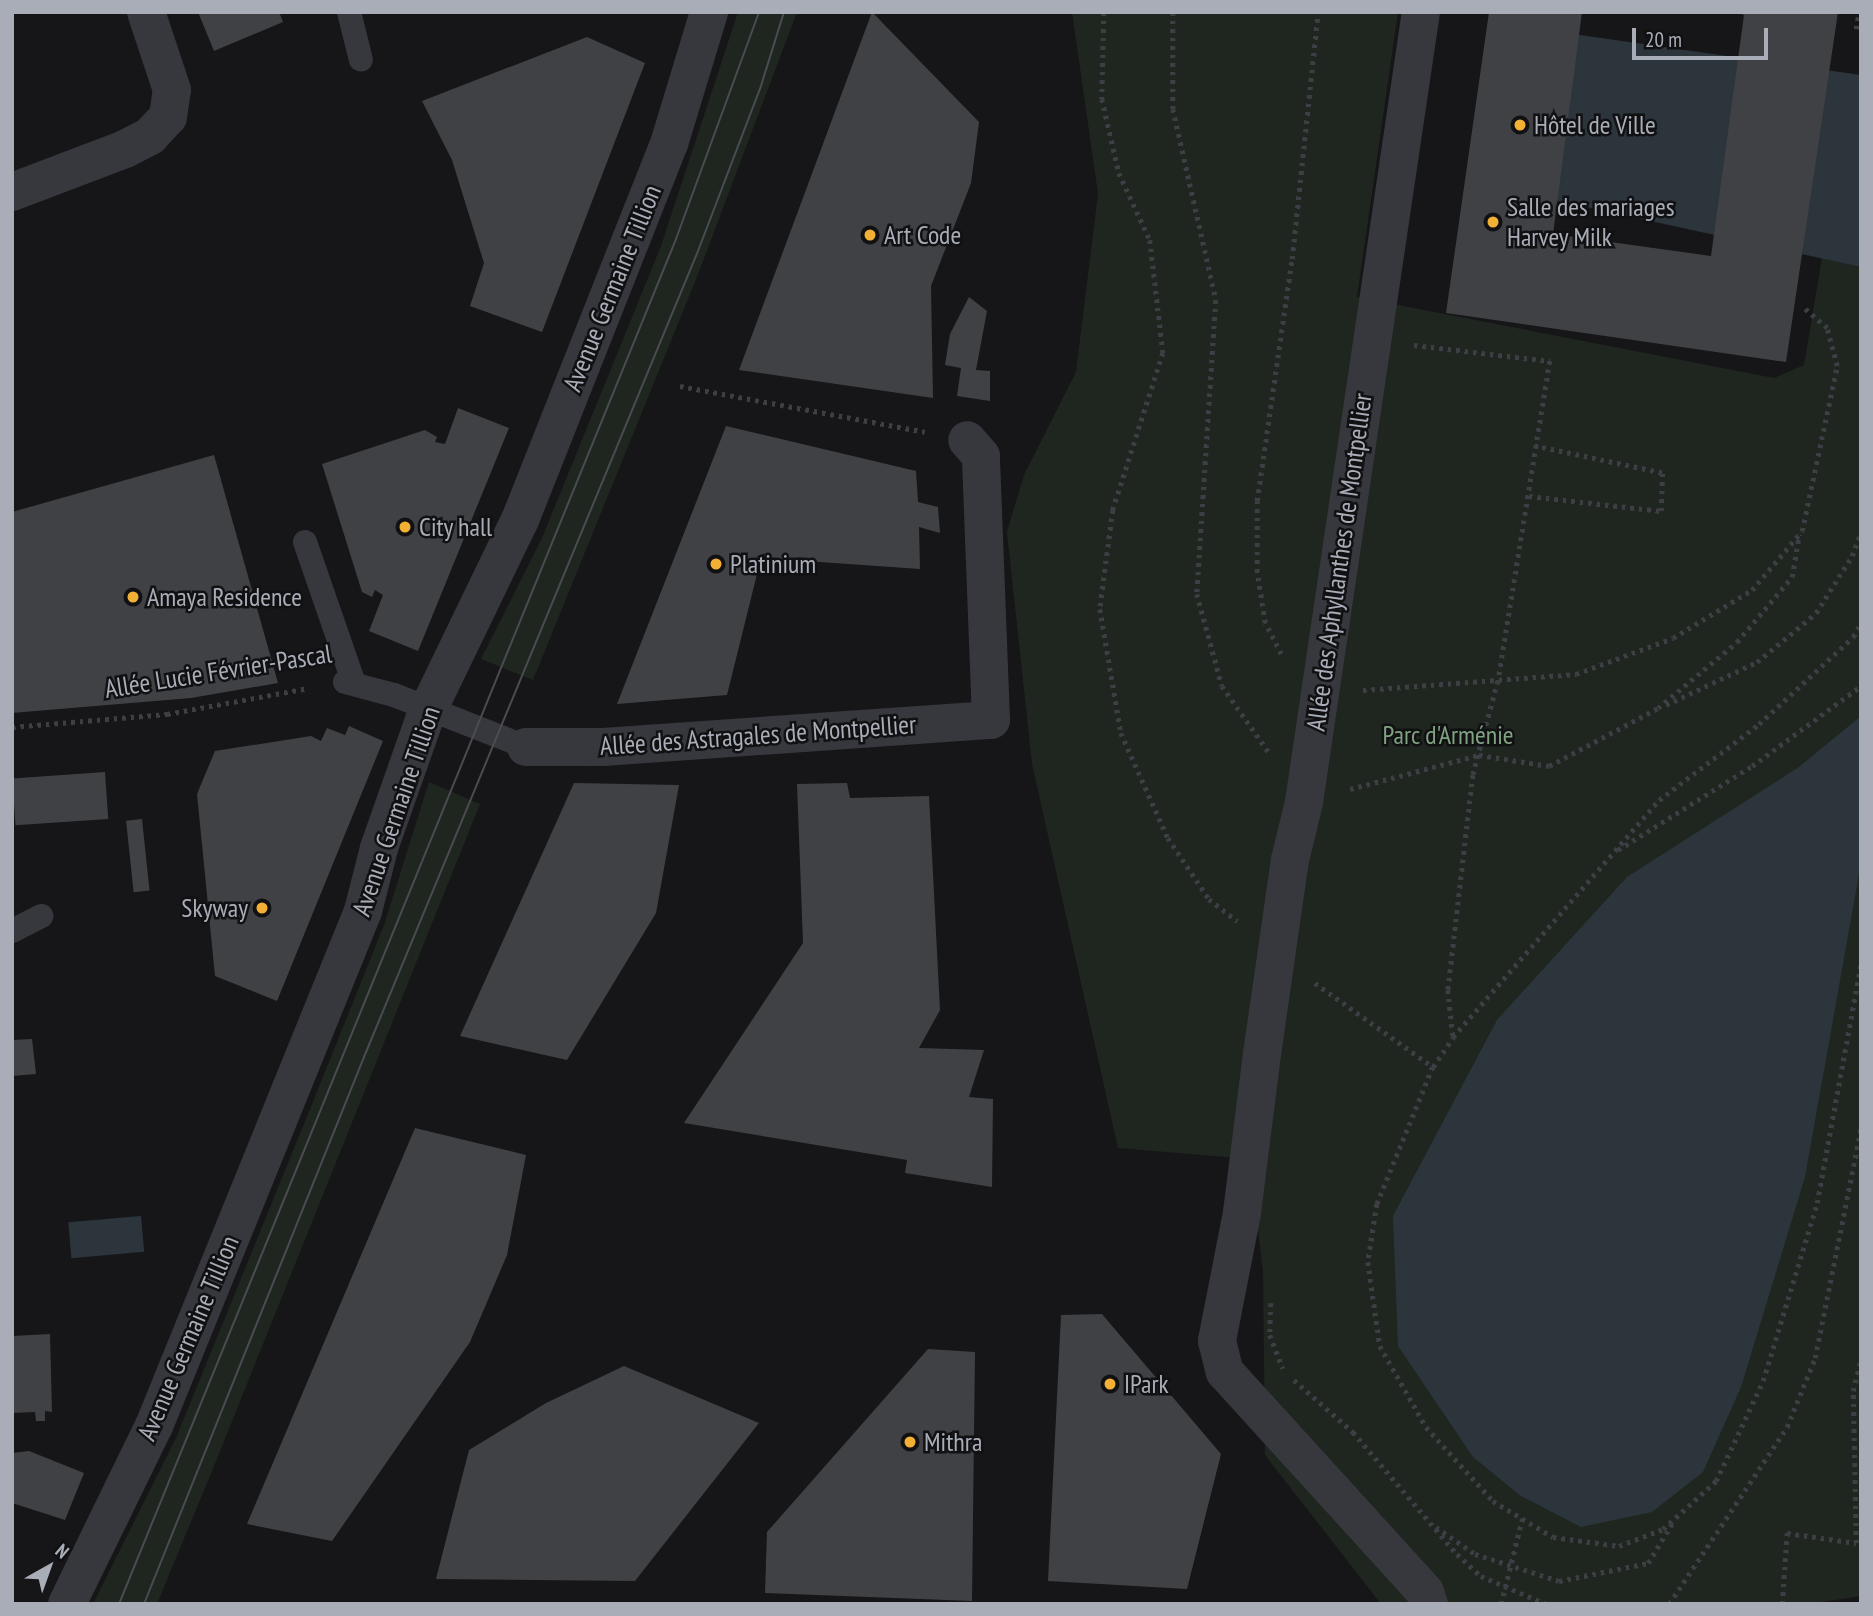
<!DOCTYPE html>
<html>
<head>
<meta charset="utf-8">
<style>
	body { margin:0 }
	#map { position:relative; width:1873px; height:1616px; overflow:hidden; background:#161618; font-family:"PT Sans Narrow",sans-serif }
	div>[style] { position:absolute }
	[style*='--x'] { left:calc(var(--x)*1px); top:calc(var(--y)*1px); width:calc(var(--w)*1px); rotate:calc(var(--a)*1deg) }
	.green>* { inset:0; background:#1e261f }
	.water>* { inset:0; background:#2c353c; transform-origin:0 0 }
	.building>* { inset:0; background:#404145; transform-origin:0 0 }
	.path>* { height:4.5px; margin-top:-2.25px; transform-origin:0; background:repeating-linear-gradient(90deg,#3d3f44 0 3.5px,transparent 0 8.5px) }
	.lane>* { height:24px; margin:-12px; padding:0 12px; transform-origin:12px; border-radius:12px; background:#37383d }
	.street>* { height:38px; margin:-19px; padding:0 19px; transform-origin:19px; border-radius:19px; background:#37383d }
	.tram>* { height:2px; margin:-1px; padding:0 1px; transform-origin:1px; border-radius:1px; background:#4a4c52 }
	.street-bridge>* { height:38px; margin:-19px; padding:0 19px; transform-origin:19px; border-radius:19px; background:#37383d }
	.dots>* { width:19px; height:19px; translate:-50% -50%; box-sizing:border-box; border:4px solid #111113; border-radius:50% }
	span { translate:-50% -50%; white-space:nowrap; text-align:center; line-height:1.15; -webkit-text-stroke:5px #111113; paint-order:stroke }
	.poi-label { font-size:26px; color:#a8adb8 }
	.left { translate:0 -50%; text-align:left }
	.right { translate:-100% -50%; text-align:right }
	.street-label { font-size:26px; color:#a8adb8 }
	.park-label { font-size:26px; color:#7fa381 }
	.frame { position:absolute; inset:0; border:14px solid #a8adb8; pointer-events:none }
	.north { position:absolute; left:14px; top:1532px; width:70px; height:70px; -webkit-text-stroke:5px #111113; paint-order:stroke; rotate:40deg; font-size:19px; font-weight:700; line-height:28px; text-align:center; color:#a8adb8 }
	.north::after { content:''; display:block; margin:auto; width:24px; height:32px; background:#a8adb8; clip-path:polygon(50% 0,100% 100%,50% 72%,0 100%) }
	.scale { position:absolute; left:1632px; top:28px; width:136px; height:32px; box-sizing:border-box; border:4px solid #a8adb8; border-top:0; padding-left:9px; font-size:21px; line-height:24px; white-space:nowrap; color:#a8adb8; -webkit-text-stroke:5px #111113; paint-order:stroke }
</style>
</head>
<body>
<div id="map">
	<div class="green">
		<div style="clip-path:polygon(738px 12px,797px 12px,697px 277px,533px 680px,481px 659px,542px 538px,661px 246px)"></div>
		<div style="clip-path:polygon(1072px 12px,1398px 12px,1357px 297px,1774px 378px,1804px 365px,1822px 258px,1861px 267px,1861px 1596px,1809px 1604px,1381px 1604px,1265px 1455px,1263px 1273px,1250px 1159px,1118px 1148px,1032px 764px,1007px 532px,1024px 475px,1076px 372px,1098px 194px)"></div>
		<div style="clip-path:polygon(429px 782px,480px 804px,214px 1466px,157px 1604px,93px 1604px,176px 1438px,306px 1119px,384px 925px)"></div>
	</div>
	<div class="water">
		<div style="clip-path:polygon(1559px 32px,1861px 75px,1861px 267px,1536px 196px)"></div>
		<div style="clip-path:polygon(1861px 716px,1859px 874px,1805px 1177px,1741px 1387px,1703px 1472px,1652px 1512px,1581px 1527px,1521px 1496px,1473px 1457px,1398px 1346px,1393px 1216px,1497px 1020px,1627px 877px,1799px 767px)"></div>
		<div style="left:141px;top:1216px;width:36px;height:73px;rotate:85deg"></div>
	</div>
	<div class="building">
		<div style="clip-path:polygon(198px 12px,279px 12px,283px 22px,214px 51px)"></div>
		<div style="clip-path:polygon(872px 12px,979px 122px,971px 183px,931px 286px,933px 398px,739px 370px)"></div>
		<div style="clip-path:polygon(1489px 12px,1582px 12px,1553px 234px,1711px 256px,1744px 15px,1736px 12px,1838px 12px,1786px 362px,1446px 313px)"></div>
		<div style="clip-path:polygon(587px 37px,645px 63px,542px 332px,470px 306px,484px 263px,452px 160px,422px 101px)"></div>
		<div style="clip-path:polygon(969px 297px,987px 311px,976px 370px,990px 371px,990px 401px,957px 396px,961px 368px,945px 365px,950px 334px)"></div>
		<div style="clip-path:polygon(458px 408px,509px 428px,418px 651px,369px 631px,383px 595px,375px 590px,372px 597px,362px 592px,322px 464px,425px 430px,437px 437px,435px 442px,445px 444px)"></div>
		<div style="clip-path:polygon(726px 426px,916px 471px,918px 502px,938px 507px,940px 533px,919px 527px,920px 569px,761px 558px,727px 695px,617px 704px)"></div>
		<div style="clip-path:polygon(214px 455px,278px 683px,191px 698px,12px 713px,12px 512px)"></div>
		<div style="clip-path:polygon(349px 726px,383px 741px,277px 1001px,215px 976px,197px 794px,215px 751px,311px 736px,321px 741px,327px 728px,345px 735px)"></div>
		<div style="left:105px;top:772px;width:47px;height:93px;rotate:86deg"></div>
		<div style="clip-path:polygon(574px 783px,679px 785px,656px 913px,567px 1060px,460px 1036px)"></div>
		<div style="clip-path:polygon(847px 783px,850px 798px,929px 796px,940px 1010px,919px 1048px,984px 1050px,969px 1097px,993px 1099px,992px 1187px,905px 1173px,907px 1160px,684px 1123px,803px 943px,797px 784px)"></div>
		<div style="left:142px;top:819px;width:72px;height:16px;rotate:84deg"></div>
		<div style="clip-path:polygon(32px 1039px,36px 1074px,12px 1076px,12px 1040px)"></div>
		<div style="clip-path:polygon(415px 1128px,526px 1155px,507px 1255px,470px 1342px,332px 1541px,247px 1524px)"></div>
		<div style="clip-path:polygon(1102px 1314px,1221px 1454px,1187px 1589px,1048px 1581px,1061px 1315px)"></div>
		<div style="clip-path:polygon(50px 1334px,52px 1412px,45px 1411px,45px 1421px,36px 1421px,35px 1412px,12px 1413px,12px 1336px)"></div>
		<div style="clip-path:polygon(928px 1349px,975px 1352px,972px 1601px,765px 1593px,767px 1532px)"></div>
		<div style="clip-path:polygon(624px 1366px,759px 1423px,635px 1581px,436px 1579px,469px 1450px,546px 1403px)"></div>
		<div style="clip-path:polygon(29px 1451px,84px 1473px,65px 1520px,12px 1503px,12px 1453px)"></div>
	</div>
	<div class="path">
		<div style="--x:1104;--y:12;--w:87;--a:91.3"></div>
		<div style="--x:1102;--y:99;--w:76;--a:77.1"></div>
		<div style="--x:1119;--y:173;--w:74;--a:65.2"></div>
		<div style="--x:1150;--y:240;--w:114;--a:83.4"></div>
		<div style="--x:1163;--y:353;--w:165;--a:107.7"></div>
		<div style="--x:1113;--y:510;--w:100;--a:97.5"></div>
		<div style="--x:1100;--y:609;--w:126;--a:80.4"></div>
		<div style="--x:1121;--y:733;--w:115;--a:65.9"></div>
		<div style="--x:1168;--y:838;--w:73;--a:56.1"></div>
		<div style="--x:1209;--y:899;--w:36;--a:38"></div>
		<div style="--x:1173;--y:12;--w:97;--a:90"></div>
		<div style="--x:1173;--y:109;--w:196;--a:77.3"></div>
		<div style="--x:1216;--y:300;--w:295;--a:93.7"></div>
		<div style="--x:1197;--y:594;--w:95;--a:74.8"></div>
		<div style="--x:1222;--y:686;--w:80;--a:54.7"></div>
		<div style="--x:1856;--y:29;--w:17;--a:-80"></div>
		<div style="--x:1414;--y:345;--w:137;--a:6.7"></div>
		<div style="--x:1550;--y:361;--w:324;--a:99.2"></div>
		<div style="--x:1498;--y:681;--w:97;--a:104.9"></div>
		<div style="--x:1473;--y:775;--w:216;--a:96.6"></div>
		<div style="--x:1448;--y:990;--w:46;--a:83.8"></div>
		<div style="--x:680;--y:386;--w:249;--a:10.6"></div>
		<div style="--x:1529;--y:496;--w:133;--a:6.5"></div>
		<div style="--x:1661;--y:511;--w:38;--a:-88"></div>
		<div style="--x:1662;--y:473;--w:130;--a:-168"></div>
		<div style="--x:1281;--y:654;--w:35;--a:-117"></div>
		<div style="--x:1265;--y:623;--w:52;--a:-98.9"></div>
		<div style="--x:1257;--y:572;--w:71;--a:-90"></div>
		<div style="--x:1257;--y:501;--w:245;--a:-81.8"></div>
		<div style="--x:1292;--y:259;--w:248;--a:-84"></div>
		<div style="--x:1363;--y:690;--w:214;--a:-4.3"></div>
		<div style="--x:1576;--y:674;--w:103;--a:-20.4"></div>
		<div style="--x:1673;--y:638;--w:92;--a:-31.3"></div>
		<div style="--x:1752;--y:590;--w:77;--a:-49.7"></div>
		<div style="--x:1802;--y:531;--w:169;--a:-78"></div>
		<div style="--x:1837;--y:366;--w:39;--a:-105"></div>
		<div style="--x:1827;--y:328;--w:32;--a:-139"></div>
		<div style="--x:1666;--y:705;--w:101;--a:-25.3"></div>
		<div style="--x:1757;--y:662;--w:77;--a:-39.7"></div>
		<div style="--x:1816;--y:613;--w:67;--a:-57.7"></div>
		<div style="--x:1852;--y:556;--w:25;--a:-69"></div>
		<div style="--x:12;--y:727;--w:156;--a:-4.8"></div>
		<div style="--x:167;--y:714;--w:144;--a:-10.4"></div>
		<div style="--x:1350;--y:789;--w:133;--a:-14.8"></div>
		<div style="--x:1479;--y:755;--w:71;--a:8.9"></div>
		<div style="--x:1549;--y:766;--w:123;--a:-28"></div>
		<div style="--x:1658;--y:708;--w:103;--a:-39.9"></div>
		<div style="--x:1737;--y:642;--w:85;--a:-49.8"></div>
		<div style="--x:1792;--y:577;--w:43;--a:-80.5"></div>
		<div style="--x:1618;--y:850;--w:158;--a:-32.1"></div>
		<div style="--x:1752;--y:766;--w:135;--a:-36.3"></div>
		<div style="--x:1315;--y:983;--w:145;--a:35.4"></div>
		<div style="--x:1433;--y:1067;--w:36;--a:-56"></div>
		<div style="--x:1453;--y:1037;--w:314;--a:-49"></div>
		<div style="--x:1659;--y:800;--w:126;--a:-37.2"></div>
		<div style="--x:1759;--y:724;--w:128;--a:-42.8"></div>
		<div style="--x:1853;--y:637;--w:16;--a:-60"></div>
		<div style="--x:1433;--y:1067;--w:148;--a:112.2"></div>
		<div style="--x:1377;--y:1204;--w:59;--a:98.8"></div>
		<div style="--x:1368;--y:1262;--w:85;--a:81.9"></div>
		<div style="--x:1380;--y:1346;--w:93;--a:60.4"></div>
		<div style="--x:1426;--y:1427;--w:100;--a:47.8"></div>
		<div style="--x:1493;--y:1501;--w:70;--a:31"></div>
		<div style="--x:1553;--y:1537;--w:67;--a:7.8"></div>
		<div style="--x:1619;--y:1546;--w:47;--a:-21.1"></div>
		<div style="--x:1663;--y:1529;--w:72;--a:-42.2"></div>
		<div style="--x:1716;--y:1481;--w:110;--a:-64.8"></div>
		<div style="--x:1763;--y:1381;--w:186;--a:-73.1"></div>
		<div style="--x:1817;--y:1203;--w:244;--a:-79.6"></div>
		<div style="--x:1271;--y:1303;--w:32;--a:92"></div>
		<div style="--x:1270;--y:1335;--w:36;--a:69"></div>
		<div style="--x:1294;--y:1380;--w:79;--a:41.4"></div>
		<div style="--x:1353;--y:1432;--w:160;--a:49.6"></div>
		<div style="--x:1457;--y:1554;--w:33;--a:43"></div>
		<div style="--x:1481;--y:1576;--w:71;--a:23.3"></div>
		<div style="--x:1436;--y:1527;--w:47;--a:34.7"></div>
		<div style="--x:1475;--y:1554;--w:88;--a:17.8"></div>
		<div style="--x:1559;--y:1581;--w:91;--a:-11.4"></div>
		<div style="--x:1648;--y:1563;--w:48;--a:-58.6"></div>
		<div style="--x:1501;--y:1604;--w:88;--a:-76.1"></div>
		<div style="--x:1669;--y:1604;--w:213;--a:-56.3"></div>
		<div style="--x:1787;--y:1427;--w:74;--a:-67.9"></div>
		<div style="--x:1815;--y:1358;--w:235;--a:-78.7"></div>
		<div style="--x:1782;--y:1604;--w:71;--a:-86"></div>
		<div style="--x:1787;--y:1533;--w:70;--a:8.2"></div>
		<div style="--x:1856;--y:1543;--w:152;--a:-91.1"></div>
		<div style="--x:1853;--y:1391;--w:32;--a:-76"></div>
	</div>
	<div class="lane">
		<div style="--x:349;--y:12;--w:49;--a:76"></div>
		<div style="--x:305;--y:542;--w:147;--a:70.9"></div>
		<div style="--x:345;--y:682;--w:51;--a:14.9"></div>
		<div style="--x:394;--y:695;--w:142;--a:21.5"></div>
		<div style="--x:12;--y:931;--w:33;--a:-27"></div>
	</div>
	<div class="street">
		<div style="--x:12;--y:192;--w:121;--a:-20.8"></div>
		<div style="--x:125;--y:149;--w:28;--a:-27"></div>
		<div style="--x:150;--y:136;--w:26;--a:-47"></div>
		<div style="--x:168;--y:117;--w:27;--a:-82"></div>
		<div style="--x:172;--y:90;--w:82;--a:-108.4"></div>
		<div style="--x:526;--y:747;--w:77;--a:0"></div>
		<div style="--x:603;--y:747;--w:389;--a:-4"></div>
		<div style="--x:991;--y:720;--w:264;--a:-92.2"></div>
		<div style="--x:981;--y:456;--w:21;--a:-131"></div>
		<div style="--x:1290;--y:860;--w:60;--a:-76.4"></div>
		<div style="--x:1304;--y:802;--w:799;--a:-81.58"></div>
		<div style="--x:1262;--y:1054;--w:160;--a:97.2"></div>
		<div style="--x:1242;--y:1213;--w:130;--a:101.1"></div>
		<div style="--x:1217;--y:1341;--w:32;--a:76"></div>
		<div style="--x:1225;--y:1372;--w:297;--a:47.7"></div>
		<div style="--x:1425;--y:1592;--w:13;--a:72"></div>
		<div style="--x:67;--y:1604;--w:198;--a:-64"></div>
		<div style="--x:154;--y:1426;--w:556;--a:-67.91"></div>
		<div style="--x:363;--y:911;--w:65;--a:-75.7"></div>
		<div style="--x:379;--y:848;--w:144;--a:-70.6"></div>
		<div style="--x:427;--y:712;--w:213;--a:-64.2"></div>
		<div style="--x:520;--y:520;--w:404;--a:-68.4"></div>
		<div style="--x:669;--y:144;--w:138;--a:-73.1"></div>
	</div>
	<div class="tram">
		<div style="--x:119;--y:1604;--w:1474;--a:-67.8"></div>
		<div style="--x:676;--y:239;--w:242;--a:-69.9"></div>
		<div style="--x:144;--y:1604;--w:590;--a:-68.09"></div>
		<div style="--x:364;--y:1057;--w:872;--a:-67.49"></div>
		<div style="--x:698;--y:251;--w:173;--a:-69.1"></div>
		<div style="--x:760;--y:89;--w:81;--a:-72.7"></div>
	</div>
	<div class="street-bridge">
		<div style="--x:1262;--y:1054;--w:196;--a:-81.8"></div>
	</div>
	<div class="dots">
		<div style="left:1520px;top:125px;background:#f2b134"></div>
		<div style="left:1493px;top:222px;background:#f2b134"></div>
		<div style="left:870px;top:235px;background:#f2b134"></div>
		<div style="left:405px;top:527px;background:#f2b134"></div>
		<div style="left:716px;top:564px;background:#f2b134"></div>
		<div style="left:133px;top:597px;background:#f2b134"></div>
		<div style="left:262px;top:908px;background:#f2b134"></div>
		<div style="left:1110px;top:1384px;background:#f2b134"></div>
		<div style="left:910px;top:1442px;background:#f2b134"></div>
	</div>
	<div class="poi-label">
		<span class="left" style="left:1534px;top:125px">Hôtel de Ville</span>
		<span class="left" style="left:1507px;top:222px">Salle des mariages<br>Harvey Milk</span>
		<span class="left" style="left:884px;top:235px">Art Code</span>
		<span class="left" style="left:419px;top:527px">City hall</span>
		<span class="left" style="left:730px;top:564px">Platinium</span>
		<span class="left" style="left:147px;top:597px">Amaya Residence</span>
		<span class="right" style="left:248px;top:908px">Skyway</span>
		<span class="left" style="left:1124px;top:1384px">IPark</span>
		<span class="left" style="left:924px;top:1442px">Mithra</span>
	</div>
	<div class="street-label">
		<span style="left:612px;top:288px;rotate:-68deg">Avenue Germaine Tillion</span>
		<span style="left:1339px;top:562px;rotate:-82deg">Allée des Aphyllanthes de Montpellier</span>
		<span style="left:218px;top:671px;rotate:-9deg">Allée Lucie Février-Pascal</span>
		<span style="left:758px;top:735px;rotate:-4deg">Allée des Astragales de Montpellier</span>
		<span style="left:396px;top:811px;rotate:-71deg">Avenue Germaine Tillion</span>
		<span style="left:188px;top:1338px;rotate:-67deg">Avenue Germaine Tillion</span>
	</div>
	<div class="park-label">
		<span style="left:1448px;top:735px">Parc d'Arménie</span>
	</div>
	<div class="frame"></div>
	<div class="north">N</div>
	<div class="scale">20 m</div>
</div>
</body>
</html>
